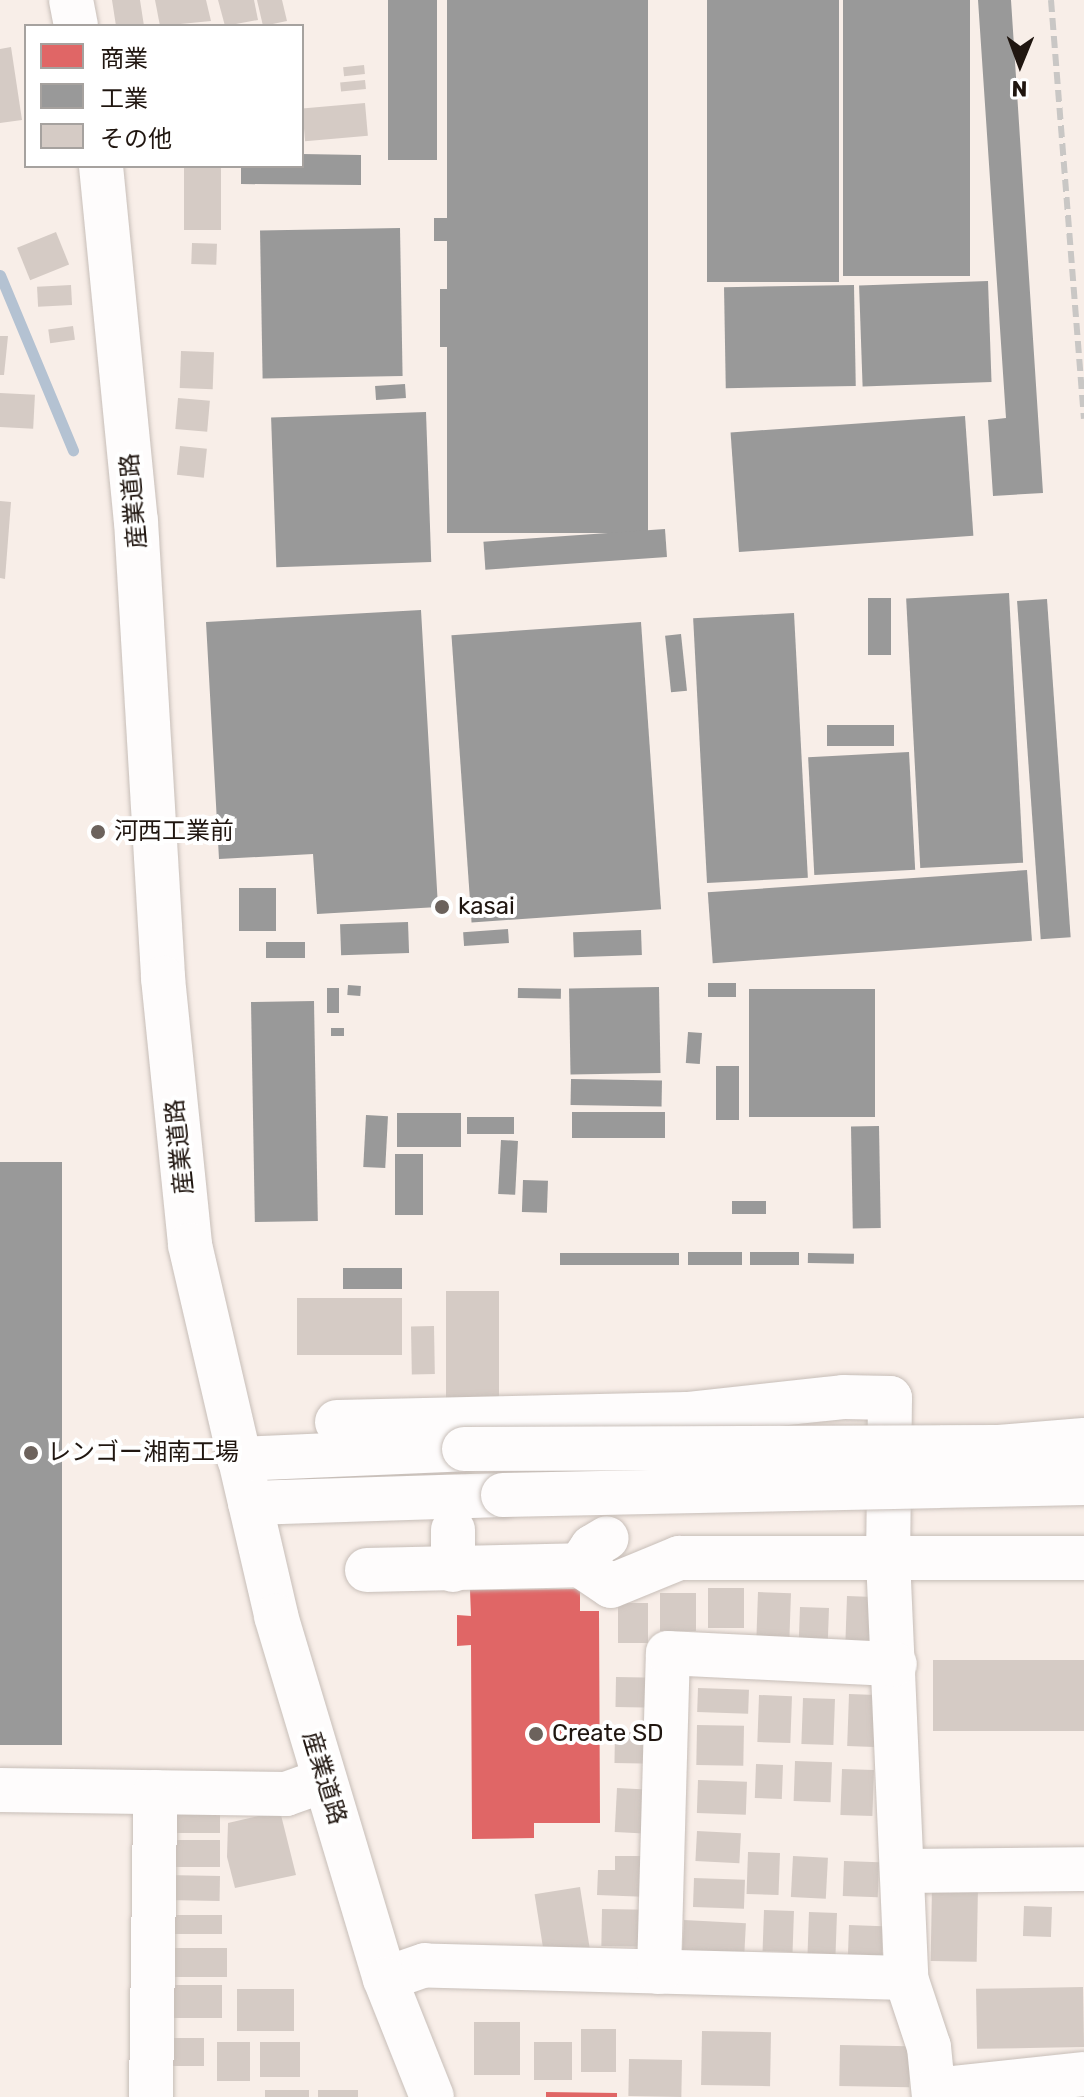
<!DOCTYPE html>
<html>
<head>
<meta charset="utf-8">
<style>
	body { margin:0 }
	#map { position:relative; width:1084px; height:2097px; overflow:hidden; background:#f8eee8; font-family:Rubik,"Noto Sans JP",sans-serif }
	div>[style] { position:absolute }
	[style*='--x'] { left:calc(var(--x)*1px); top:calc(var(--y)*1px); width:calc(var(--w)*1px); rotate:calc(var(--a)*1deg) }
	.shops>* { inset:0; background:#e06666 }
	.industry>* { inset:0; background:#999; transform-origin:0 0 }
	.stream>* { height:11px; margin:-5.5px; padding:0 5.5px; transform-origin:5.5px; border-radius:5.5px; background:#b4c2d2 }
	.building>* { inset:0; background:#d5cbc5; transform-origin:0 0 }
	.roads { filter:drop-shadow(0 0 2px #c7beb8) drop-shadow(0 0 2px #c7beb8) }
	.minor>* { height:44px; margin:-22px; padding:0 22px; transform-origin:22px; border-radius:22px; background:#fefcfc }
	.major>* { height:44px; margin:-22px; padding:0 22px; transform-origin:22px; border-radius:22px; background:#fefcfc }
	.highway>* { height:44px; margin:-22px; padding:0 22px; transform-origin:22px; border-radius:22px; background:#fefcfc }
	.rail>* { height:6px; margin-top:-3px; transform-origin:0; background:repeating-linear-gradient(90deg,#c9c7c5 0 12px,transparent 0 18px) }
	.bridges { filter:drop-shadow(0 0 2px #c7beb8) drop-shadow(0 0 2px #c7beb8) }
	.highway-bridge>* { height:44px; margin:-22px; padding:0 22px; transform-origin:22px; border-radius:22px; background:#fefcfc }
	.dots>* { width:22px; height:22px; translate:-50% -50%; box-sizing:border-box; border:4px solid #fff; border-radius:50% }
	span { translate:-50% -50%; white-space:nowrap; text-align:center; line-height:1.15; -webkit-text-stroke:8px #fff; paint-order:stroke }
	.street-label { font-size:24px; color:#201610 }
	.poi-label { font-size:24px; color:#201610 }
	.left { translate:0 -50%; text-align:left }
	.legend { position:absolute; left:24px; top:24px; width:280px; height:144px; box-sizing:border-box; background:#fff; border:2px solid #a6a29f; margin:0; padding:10px 14px; list-style:none; font-size:24px; color:#201610 }
	.legend li { display:flex; align-items:center; gap:16px; height:40px }
	.legend b { width:40px; border:2px solid #a6a29f }
	.north { position:absolute; left:980px; top:24px; width:80px; height:80px; -webkit-text-stroke:6px #fff; paint-order:stroke; rotate:181deg; font-size:22px; font-weight:700; line-height:32px; text-align:center; color:#201610 }
	.north::after { content:''; display:block; margin:auto; width:28px; height:36px; background:#201610; clip-path:polygon(50% 0,100% 100%,50% 72%,0 100%) }
</style>
</head>
<body>
<div id="map">
	<div class="shops">
		<div style="clip-path:polygon(580px 1589px,580px 1611px,599px 1611px,600px 1823px,534px 1823px,534px 1838px,472px 1839px,471px 1645px,457px 1646px,457px 1615px,471px 1616px,470px 1590px)"></div>
		<div style="clip-path:polygon(546px 2092px,617px 2093px,617px 2097px,546px 2097px)"></div>
	</div>
	<div class="industry">
		<div style="left:388px;top:0;width:49px;height:160px"></div>
		<div style="left:447px;top:0;width:201px;height:533px"></div>
		<div style="left:707px;top:0;width:132px;height:282px"></div>
		<div style="left:843px;top:0;width:127px;height:276px"></div>
		<div style="clip-path:polygon(978px 0,1011px 0,1043px 493px,993px 496px,988px 420px,1006px 418px)"></div>
		<div style="clip-path:polygon(302px 154px,361px 155px,361px 185px,241px 184px,241px 166px,302px 166px)"></div>
		<div style="left:434px;top:218px;width:16px;height:23px"></div>
		<div style="left:400px;top:228px;width:148px;height:140px;rotate:89deg"></div>
		<div style="left:988px;top:281px;width:101px;height:129px;rotate:88deg"></div>
		<div style="left:854px;top:285px;width:101px;height:130px;rotate:89deg"></div>
		<div style="left:440px;top:289px;width:13px;height:58px"></div>
		<div style="left:405px;top:384px;width:14px;height:30px;rotate:86deg"></div>
		<div style="left:426px;top:412px;width:150px;height:155px;rotate:88deg"></div>
		<div style="left:965px;top:416px;width:120px;height:235px;rotate:86deg"></div>
		<div style="left:665px;top:529px;width:28px;height:182px;rotate:86deg"></div>
		<div style="left:1009px;top:593px;width:270px;height:103px;rotate:87deg"></div>
		<div style="left:868px;top:598px;width:23px;height:57px"></div>
		<div style="left:1047px;top:599px;width:339px;height:30px;rotate:86deg"></div>
		<div style="clip-path:polygon(421px 610px,438px 907px,317px 914px,313px 854px,219px 859px,206px 622px)"></div>
		<div style="left:794px;top:613px;width:265px;height:101px;rotate:87deg"></div>
		<div style="left:641px;top:622px;width:288px;height:190px;rotate:86deg"></div>
		<div style="left:681px;top:634px;width:57px;height:16px;rotate:84deg"></div>
		<div style="left:827px;top:725px;width:67px;height:21px"></div>
		<div style="left:909px;top:752px;width:118px;height:101px;rotate:87deg"></div>
		<div style="left:1027px;top:870px;width:71px;height:320px;rotate:86deg"></div>
		<div style="left:239px;top:888px;width:37px;height:43px"></div>
		<div style="left:408px;top:922px;width:31px;height:68px;rotate:88deg"></div>
		<div style="left:508px;top:929px;width:14px;height:45px;rotate:86deg"></div>
		<div style="left:641px;top:930px;width:25px;height:68px;rotate:88deg"></div>
		<div style="left:266px;top:942px;width:39px;height:16px"></div>
		<div style="left:708px;top:983px;width:28px;height:14px"></div>
		<div style="left:348px;top:985px;width:13px;height:10px;rotate:4deg"></div>
		<div style="left:659px;top:987px;width:86px;height:90px;rotate:89deg"></div>
		<div style="left:327px;top:988px;width:12px;height:25px"></div>
		<div style="left:518px;top:988px;width:43px;height:10px;rotate:1deg"></div>
		<div style="left:875px;top:989px;width:128px;height:126px;rotate:90deg"></div>
		<div style="left:314px;top:1001px;width:220px;height:63px;rotate:89deg"></div>
		<div style="left:331px;top:1028px;width:13px;height:8px"></div>
		<div style="left:688px;top:1032px;width:14px;height:31px;rotate:4deg"></div>
		<div style="left:716px;top:1066px;width:23px;height:54px"></div>
		<div style="left:571px;top:1079px;width:91px;height:26px;rotate:1deg"></div>
		<div style="left:572px;top:1112px;width:93px;height:26px"></div>
		<div style="left:397px;top:1113px;width:64px;height:34px"></div>
		<div style="left:366px;top:1115px;width:22px;height:52px;rotate:3deg"></div>
		<div style="left:514px;top:1117px;width:17px;height:47px;rotate:90deg"></div>
		<div style="left:879px;top:1126px;width:102px;height:28px;rotate:89deg"></div>
		<div style="left:501px;top:1140px;width:17px;height:54px;rotate:3deg"></div>
		<div style="left:395px;top:1154px;width:28px;height:61px"></div>
		<div style="left:62px;top:1162px;width:583px;height:62px;rotate:90deg"></div>
		<div style="left:523px;top:1180px;width:25px;height:32px;rotate:2deg"></div>
		<div style="left:732px;top:1201px;width:34px;height:13px"></div>
		<div style="left:742px;top:1252px;width:13px;height:54px;rotate:90deg"></div>
		<div style="left:750px;top:1252px;width:49px;height:13px"></div>
		<div style="left:560px;top:1253px;width:119px;height:12px"></div>
		<div style="left:808px;top:1253px;width:46px;height:10px;rotate:1deg"></div>
		<div style="left:402px;top:1268px;width:21px;height:59px;rotate:90deg"></div>
	</div>
	<div class="stream">
		<div style="--x:0;--y:275;--w:190;--a:67.4"></div>
	</div>
	<div class="building">
		<div style="clip-path:polygon(112px 0,140px 0,144px 26px,116px 26px)"></div>
		<div style="clip-path:polygon(155px 0,206px 0,211px 21px,160px 26px)"></div>
		<div style="clip-path:polygon(218px 0,254px 0,258px 20px,225px 26px)"></div>
		<div style="clip-path:polygon(257px 0,282px 0,287px 21px,263px 26px)"></div>
		<div style="clip-path:polygon(11px 47px,22px 120px,0 123px,0 49px)"></div>
		<div style="left:364px;top:65px;width:9px;height:21px;rotate:84deg"></div>
		<div style="left:365px;top:80px;width:9px;height:25px;rotate:84deg"></div>
		<div style="left:365px;top:103px;width:33px;height:63px;rotate:85deg"></div>
		<div style="left:184px;top:166px;width:37px;height:64px"></div>
		<div style="left:56px;top:232px;width:35px;height:42px;rotate:68deg"></div>
		<div style="left:192px;top:243px;width:25px;height:21px;rotate:2deg"></div>
		<div style="left:71px;top:285px;width:20px;height:34px;rotate:87deg"></div>
		<div style="left:73px;top:326px;width:14px;height:25px;rotate:82deg"></div>
		<div style="clip-path:polygon(0 336px,8px 336px,4px 375px,0 375px)"></div>
		<div style="left:181px;top:351px;width:33px;height:37px;rotate:2deg"></div>
		<div style="left:0;top:393px;width:35px;height:34px;rotate:3deg"></div>
		<div style="left:178px;top:398px;width:32px;height:31px;rotate:5deg"></div>
		<div style="left:180px;top:446px;width:27px;height:29px;rotate:6deg"></div>
		<div style="clip-path:polygon(0 501px,11px 502px,5px 579px,0 578px)"></div>
		<div style="left:446px;top:1291px;width:53px;height:108px"></div>
		<div style="left:297px;top:1298px;width:105px;height:57px"></div>
		<div style="left:434px;top:1326px;width:48px;height:23px;rotate:89deg"></div>
		<div style="left:708px;top:1588px;width:36px;height:40px"></div>
		<div style="left:758px;top:1592px;width:33px;height:44px;rotate:2deg"></div>
		<div style="left:660px;top:1593px;width:36px;height:38px"></div>
		<div style="left:847px;top:1596px;width:26px;height:50px;rotate:2deg"></div>
		<div style="left:618px;top:1603px;width:30px;height:40px"></div>
		<div style="left:800px;top:1607px;width:29px;height:37px;rotate:2deg"></div>
		<div style="left:933px;top:1660px;width:151px;height:71px"></div>
		<div style="left:616px;top:1677px;width:43px;height:30px;rotate:1deg"></div>
		<div style="left:698px;top:1688px;width:51px;height:24px;rotate:2deg"></div>
		<div style="left:849px;top:1694px;width:27px;height:52px;rotate:2deg"></div>
		<div style="left:759px;top:1695px;width:33px;height:47px;rotate:2deg"></div>
		<div style="left:803px;top:1698px;width:32px;height:46px;rotate:2deg"></div>
		<div style="left:697px;top:1725px;width:47px;height:40px;rotate:1deg"></div>
		<div style="left:615px;top:1732px;width:41px;height:31px;rotate:1deg"></div>
		<div style="left:795px;top:1761px;width:37px;height:40px;rotate:2deg"></div>
		<div style="left:756px;top:1764px;width:27px;height:34px;rotate:2deg"></div>
		<div style="left:842px;top:1769px;width:32px;height:46px;rotate:2deg"></div>
		<div style="left:698px;top:1780px;width:49px;height:33px;rotate:2deg"></div>
		<div style="left:617px;top:1788px;width:39px;height:44px;rotate:3deg"></div>
		<div style="left:176px;top:1806px;width:44px;height:27px"></div>
		<div style="clip-path:polygon(280px 1811px,296px 1875px,235px 1888px,227px 1857px,228px 1823px)"></div>
		<div style="left:697px;top:1831px;width:44px;height:30px;rotate:3deg"></div>
		<div style="left:173px;top:1840px;width:47px;height:27px"></div>
		<div style="left:748px;top:1852px;width:32px;height:42px;rotate:2deg"></div>
		<div style="clip-path:polygon(615px 1856px,650px 1856px,649px 1897px,597px 1895px,598px 1870px,615px 1870px)"></div>
		<div style="left:793px;top:1856px;width:35px;height:41px;rotate:3deg"></div>
		<div style="left:844px;top:1861px;width:35px;height:35px;rotate:2deg"></div>
		<div style="left:166px;top:1875px;width:54px;height:25px;rotate:1deg"></div>
		<div style="left:694px;top:1878px;width:51px;height:29px;rotate:2deg"></div>
		<div style="left:932px;top:1885px;width:46px;height:76px;rotate:1deg"></div>
		<div style="left:580px;top:1887px;width:65px;height:46px;rotate:81deg"></div>
		<div style="left:1024px;top:1906px;width:28px;height:30px;rotate:2deg"></div>
		<div style="left:602px;top:1909px;width:46px;height:37px;rotate:1deg"></div>
		<div style="left:764px;top:1910px;width:30px;height:41px;rotate:2deg"></div>
		<div style="left:809px;top:1912px;width:28px;height:42px;rotate:2deg"></div>
		<div style="left:166px;top:1915px;width:56px;height:19px"></div>
		<div style="left:684px;top:1920px;width:62px;height:37px;rotate:3deg"></div>
		<div style="left:849px;top:1925px;width:34px;height:39px;rotate:2deg"></div>
		<div style="left:166px;top:1948px;width:61px;height:29px"></div>
		<div style="left:166px;top:1985px;width:56px;height:33px"></div>
		<div style="left:1083px;top:1987px;width:60px;height:107px;rotate:89deg"></div>
		<div style="left:294px;top:1989px;width:42px;height:57px;rotate:90deg"></div>
		<div style="left:474px;top:2022px;width:46px;height:53px"></div>
		<div style="left:581px;top:2029px;width:35px;height:43px"></div>
		<div style="left:702px;top:2031px;width:69px;height:54px;rotate:1deg"></div>
		<div style="left:166px;top:2038px;width:38px;height:28px"></div>
		<div style="left:217px;top:2042px;width:33px;height:39px"></div>
		<div style="left:260px;top:2042px;width:40px;height:35px"></div>
		<div style="left:572px;top:2042px;width:38px;height:38px;rotate:90deg"></div>
		<div style="left:840px;top:2045px;width:70px;height:41px;rotate:1deg"></div>
		<div style="left:629px;top:2059px;width:53px;height:37px;rotate:1deg"></div>
		<div style="left:265px;top:2090px;width:44px;height:7px"></div>
		<div style="left:318px;top:2090px;width:40px;height:7px"></div>
	</div>
	<div class="roads">
		<div class="minor">
			<div style="--x:337;--y:1422;--w:350;--a:-1.3"></div>
			<div style="--x:687;--y:1414;--w:157;--a:-6.2"></div>
			<div style="--x:843;--y:1397;--w:47;--a:1.2"></div>
			<div style="--x:890;--y:1398;--w:160;--a:90.7"></div>
			<div style="--x:888;--y:1558;--w:420;--a:87.5"></div>
			<div style="--x:906;--y:1978;--w:481;--a:-178.5"></div>
			<div style="--x:425;--y:1965;--w:42;--a:160.7"></div>
			<div style="--x:453;--y:1530;--w:40;--a:90"></div>
			<div style="--x:580;--y:1565;--w:22;--a:-56"></div>
			<div style="--x:592;--y:1547;--w:17;--a:-31"></div>
			<div style="--x:367;--y:1570;--w:213;--a:-1.3"></div>
			<div style="--x:580;--y:1565;--w:37;--a:34"></div>
			<div style="--x:611;--y:1586;--w:74;--a:-22.4"></div>
			<div style="--x:679;--y:1558;--w:405;--a:0"></div>
			<div style="--x:0;--y:1790;--w:286;--a:0.8"></div>
			<div style="--x:286;--y:1794;--w:41;--a:-19.7"></div>
			<div style="--x:903;--y:1871;--w:181;--a:-0.6"></div>
			<div style="--x:659;--y:1972;--w:319;--a:-88.4"></div>
			<div style="--x:668;--y:1653;--w:227;--a:2.8"></div>
			<div style="--x:906;--y:1978;--w:73;--a:71.6"></div>
			<div style="--x:929;--y:2047;--w:50;--a:84.3"></div>
			<div style="--x:934;--y:2090;--w:151;--a:-6.1"></div>
			<div style="--x:151;--y:2097;--w:305;--a:-89.2"></div>
		</div>
		<div class="major">
			<div style="--x:71;--y:0;--w:26;--a:79"></div>
			<div style="--x:101;--y:166;--w:357;--a:84.4"></div>
			<div style="--x:136;--y:521;--w:458;--a:86.6"></div>
			<div style="--x:163;--y:978;--w:268;--a:84.2"></div>
			<div style="--x:190;--y:1245;--w:381;--a:76.9"></div>
			<div style="--x:276;--y:1616;--w:379;--a:73.3"></div>
			<div style="--x:385;--y:1979;--w:127;--a:68.3"></div>
		</div>
		<div class="highway">
			<div style="--x:239;--y:1459;--w:225;--a:-2.5"></div>
			<div style="--x:250;--y:1503;--w:253;--a:-1.8"></div>
		</div>
	</div>
	<div class="rail">
		<div style="--x:1051;--y:0;--w:420;--a:85.5"></div>
	</div>
	<div class="bridges">
		<div class="highway-bridge">
			<div style="--x:464;--y:1449;--w:535;--a:-0.21"></div>
			<div style="--x:999;--y:1447;--w:85;--a:-4.7"></div>
			<div style="--x:503;--y:1495;--w:581;--a:-1.18"></div>
		</div>
	</div>
	<div class="dots">
		<div style="left:98px;top:832px;background:#6c625c"></div>
		<div style="left:442px;top:907px;background:#6c625c"></div>
		<div style="left:31px;top:1453px;background:#6c625c"></div>
		<div style="left:536px;top:1734px;background:#6c625c"></div>
	</div>
	<div class="street-label">
		<span style="left:134px;top:501px;rotate:-95deg">産業道路</span>
		<span style="left:180px;top:1147px;rotate:-96deg">産業道路</span>
		<span style="left:324px;top:1778px;rotate:73deg">産業道路</span>
	</div>
	<div class="poi-label">
		<span class="left" style="left:114px;top:832px">河西工業前</span>
		<span class="left" style="left:458px;top:907px">kasai</span>
		<span class="left" style="left:47px;top:1453px">レンゴー湘南工場</span>
		<span class="left" style="left:552px;top:1734px">Create SD</span>
	</div>
	<ul class="legend">
	<li><b style="height:22px;background:#e06666"></b>商業</li>
	<li><b style="height:22px;background:#999"></b>工業</li>
	<li><b style="height:22px;background:#d5cbc5"></b>その他</li>
	</ul>
	<div class="north">N</div>
</div>
</body>
</html>
